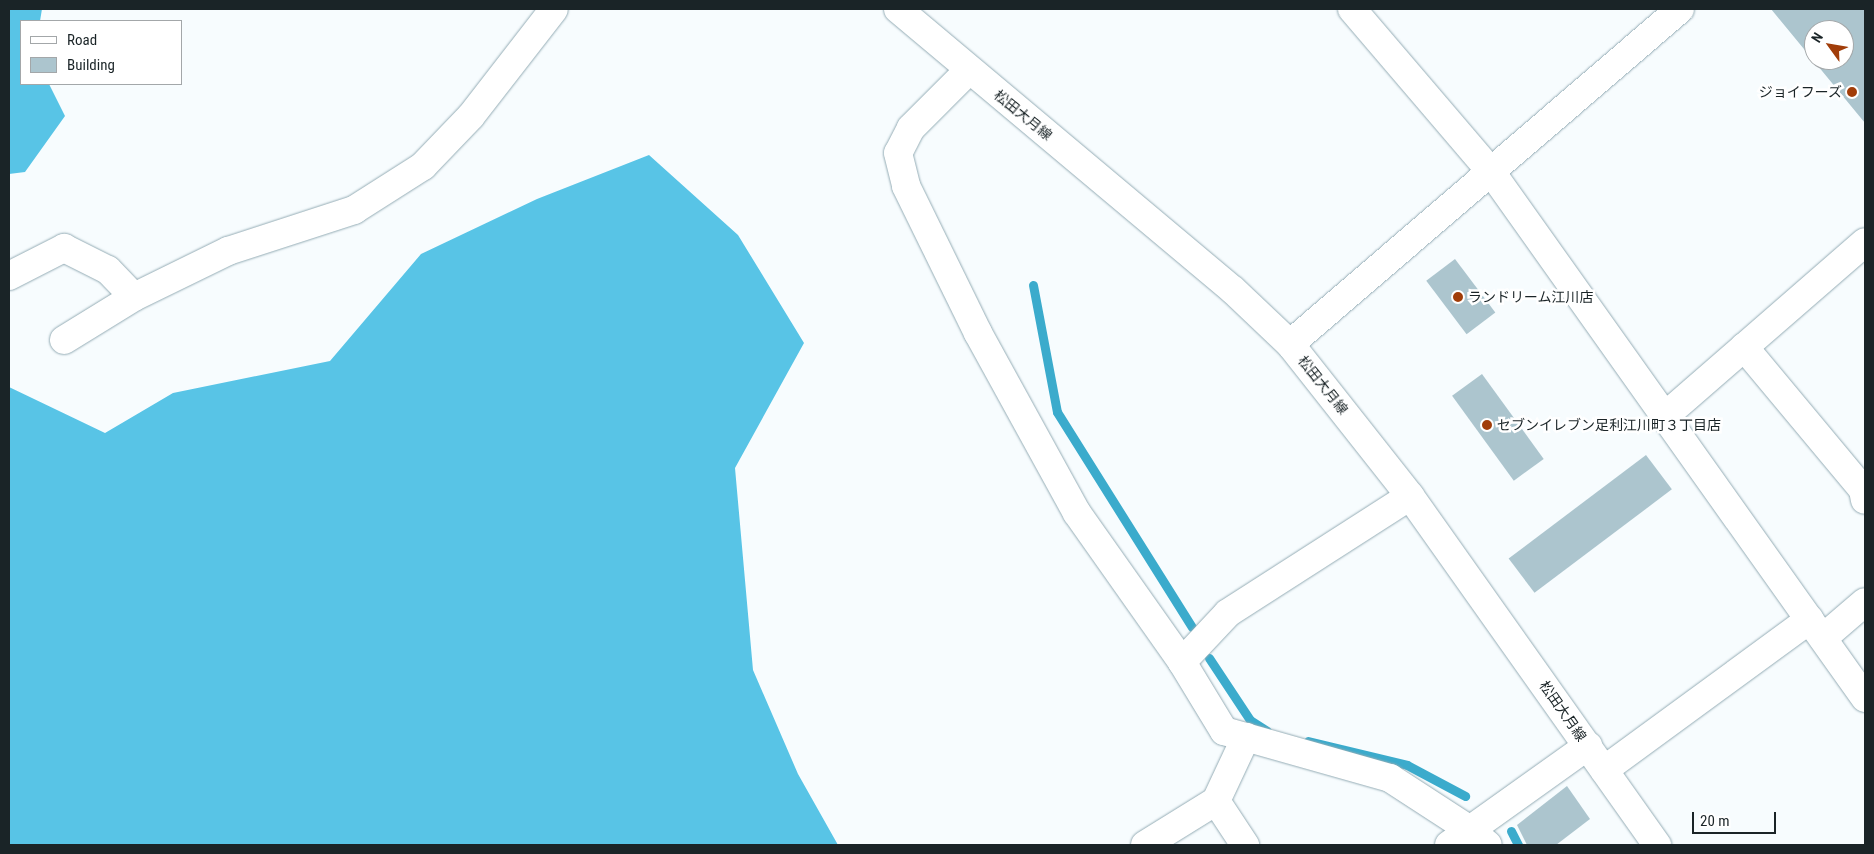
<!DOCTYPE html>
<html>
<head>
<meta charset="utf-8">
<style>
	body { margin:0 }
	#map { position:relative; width:1874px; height:854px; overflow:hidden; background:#f7fcfe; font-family:"Roboto Condensed","Noto Sans JP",sans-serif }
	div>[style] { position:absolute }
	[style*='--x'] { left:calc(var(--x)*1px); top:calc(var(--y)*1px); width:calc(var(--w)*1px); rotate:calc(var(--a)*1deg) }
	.forest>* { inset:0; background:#58c4e6 }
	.stream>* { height:9px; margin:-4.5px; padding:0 4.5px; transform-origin:4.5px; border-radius:4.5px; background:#3babcc }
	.building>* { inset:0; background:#acc5ce; transform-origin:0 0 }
	.roads { filter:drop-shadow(0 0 1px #94acb5) drop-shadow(0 0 1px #94acb5) }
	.street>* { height:28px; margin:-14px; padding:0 14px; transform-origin:14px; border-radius:14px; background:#fff }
	.secondary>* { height:28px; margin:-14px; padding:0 14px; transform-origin:14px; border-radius:14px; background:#fff }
	.dots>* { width:14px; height:14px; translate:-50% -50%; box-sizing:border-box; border:2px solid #fff; border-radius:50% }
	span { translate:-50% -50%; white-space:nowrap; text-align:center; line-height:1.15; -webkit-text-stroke:5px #fff; paint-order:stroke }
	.poi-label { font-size:14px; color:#1a2427 }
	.right { translate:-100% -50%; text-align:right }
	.left { translate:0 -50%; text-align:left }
	.street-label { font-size:14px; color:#1a2427 }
	.frame { position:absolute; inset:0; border:10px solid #1a2427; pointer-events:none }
	.legend { position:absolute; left:20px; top:20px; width:162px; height:65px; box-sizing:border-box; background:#fff; border:1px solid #a3a7a9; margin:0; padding:6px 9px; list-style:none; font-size:15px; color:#1a2427 }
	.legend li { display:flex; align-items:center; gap:10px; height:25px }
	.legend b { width:25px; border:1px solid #a3a7a9 }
	.north { position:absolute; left:1804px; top:20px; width:50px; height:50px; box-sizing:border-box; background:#fff; border:1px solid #a3a7a9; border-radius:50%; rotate:302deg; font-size:14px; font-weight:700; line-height:20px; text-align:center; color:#1a2427 }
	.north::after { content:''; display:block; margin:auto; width:18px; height:22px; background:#a13d09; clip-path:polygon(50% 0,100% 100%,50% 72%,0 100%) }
	.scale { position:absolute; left:1692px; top:812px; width:84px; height:22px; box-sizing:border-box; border:2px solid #1a2427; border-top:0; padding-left:6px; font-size:15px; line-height:18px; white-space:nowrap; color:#1a2427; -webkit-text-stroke:4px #fff; paint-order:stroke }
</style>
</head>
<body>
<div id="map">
	<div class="forest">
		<div style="clip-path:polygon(9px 9px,42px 9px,40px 21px,21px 21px,21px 84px,49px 84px,65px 116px,25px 172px,9px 174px)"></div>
		<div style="clip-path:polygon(649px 155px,738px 235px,804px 343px,735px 468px,753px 670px,798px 774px,838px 845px,9px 845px,9px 387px,105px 433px,173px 393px,330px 361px,421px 254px,537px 199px)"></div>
	</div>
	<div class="stream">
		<div style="--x:1033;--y:285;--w:129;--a:79.3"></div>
		<div style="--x:1057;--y:412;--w:254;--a:57.9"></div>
		<div style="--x:1209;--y:658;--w:74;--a:56.5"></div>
		<div style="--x:1250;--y:720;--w:20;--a:33"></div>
		<div style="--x:1308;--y:741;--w:102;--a:13.6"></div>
		<div style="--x:1407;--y:765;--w:66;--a:28.1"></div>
		<div style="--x:1511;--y:831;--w:16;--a:63"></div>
	</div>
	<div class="building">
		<div style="clip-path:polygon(evenodd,1771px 9px,1865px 9px,1865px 123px,1813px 60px,1771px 9px,1814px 30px,1844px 30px,1844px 60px,1814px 60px,1814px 30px)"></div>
		<div style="left:1455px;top:259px;width:67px;height:36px;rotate:53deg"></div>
		<div style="left:1482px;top:374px;width:105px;height:37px;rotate:54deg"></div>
		<div style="left:1646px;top:455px;width:43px;height:172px;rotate:53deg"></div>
		<div style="clip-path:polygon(1567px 786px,1590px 819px,1556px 845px,1527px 845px,1517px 825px)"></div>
	</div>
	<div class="roads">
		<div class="street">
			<div style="--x:1352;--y:9;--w:216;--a:49.5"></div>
			<div style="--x:1492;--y:173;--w:644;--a:54.61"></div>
			<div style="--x:969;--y:70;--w:82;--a:135"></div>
			<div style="--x:911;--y:128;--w:28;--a:117"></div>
			<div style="--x:898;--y:153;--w:34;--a:76"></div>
			<div style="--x:906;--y:186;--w:164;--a:63.9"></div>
			<div style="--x:978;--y:333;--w:205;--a:61.2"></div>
			<div style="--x:1077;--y:513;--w:182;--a:54.8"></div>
			<div style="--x:1182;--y:662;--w:81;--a:58.7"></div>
			<div style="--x:1224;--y:731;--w:173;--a:15.8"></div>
			<div style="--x:1390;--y:778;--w:95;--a:33"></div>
			<div style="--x:1470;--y:830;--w:23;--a:40"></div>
			<div style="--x:9;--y:276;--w:62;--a:-27"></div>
			<div style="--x:64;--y:248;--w:49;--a:26.6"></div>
			<div style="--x:108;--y:270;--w:37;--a:46"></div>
			<div style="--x:64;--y:340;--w:82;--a:-31.6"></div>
			<div style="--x:134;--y:297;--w:105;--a:-26.1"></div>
			<div style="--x:228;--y:251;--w:133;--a:-18"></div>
			<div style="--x:354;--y:210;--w:82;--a:-32.5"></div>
			<div style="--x:423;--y:166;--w:69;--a:-46.2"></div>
			<div style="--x:471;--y:116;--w:135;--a:-52.2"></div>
			<div style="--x:1744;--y:347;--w:186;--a:50.2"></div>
			<div style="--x:1863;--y:490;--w:10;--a:79"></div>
			<div style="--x:1665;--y:416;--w:265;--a:-41"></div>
			<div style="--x:1823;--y:638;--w:55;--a:-40.6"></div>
			<div style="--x:1182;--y:662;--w:67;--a:-46.8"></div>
			<div style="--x:1228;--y:613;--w:216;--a:-32.7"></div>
			<div style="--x:1604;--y:770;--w:255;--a:-36.2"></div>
			<div style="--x:1216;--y:801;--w:53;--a:56.6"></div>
			<div style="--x:1145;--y:845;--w:84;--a:-31.8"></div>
			<div style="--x:1216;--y:801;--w:71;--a:-64.9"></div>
			<div style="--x:1449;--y:845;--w:171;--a:-35.5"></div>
		</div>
		<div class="secondary">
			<div style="--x:898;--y:9;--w:437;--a:40"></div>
			<div style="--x:1233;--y:290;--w:79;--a:43.5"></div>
			<div style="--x:1290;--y:344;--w:194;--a:51.7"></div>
			<div style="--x:1410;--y:496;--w:428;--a:54.7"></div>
			<div style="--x:1290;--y:344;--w:514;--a:-40.66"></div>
		</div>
	</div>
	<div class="dots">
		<div style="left:1852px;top:92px;background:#a13d09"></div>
		<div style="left:1458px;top:297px;background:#a13d09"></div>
		<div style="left:1487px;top:425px;background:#a13d09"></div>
	</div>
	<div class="poi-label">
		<span class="right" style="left:1842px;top:92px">ジョイフーズ</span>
		<span class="left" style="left:1468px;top:297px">ランドリーム江川店</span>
		<span class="left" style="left:1497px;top:425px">セブンイレブン足利江川町３丁目店</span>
	</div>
	<div class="street-label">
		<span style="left:1023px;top:115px;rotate:39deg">松田大月線</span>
		<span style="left:1323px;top:385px;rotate:51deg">松田大月線</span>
		<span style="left:1563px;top:711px;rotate:55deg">松田大月線</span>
	</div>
	<div class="frame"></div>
	<ul class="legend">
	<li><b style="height:6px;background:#fff"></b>Road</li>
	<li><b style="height:14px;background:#acc5ce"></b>Building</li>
	</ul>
	<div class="north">N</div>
	<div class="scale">20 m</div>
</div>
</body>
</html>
